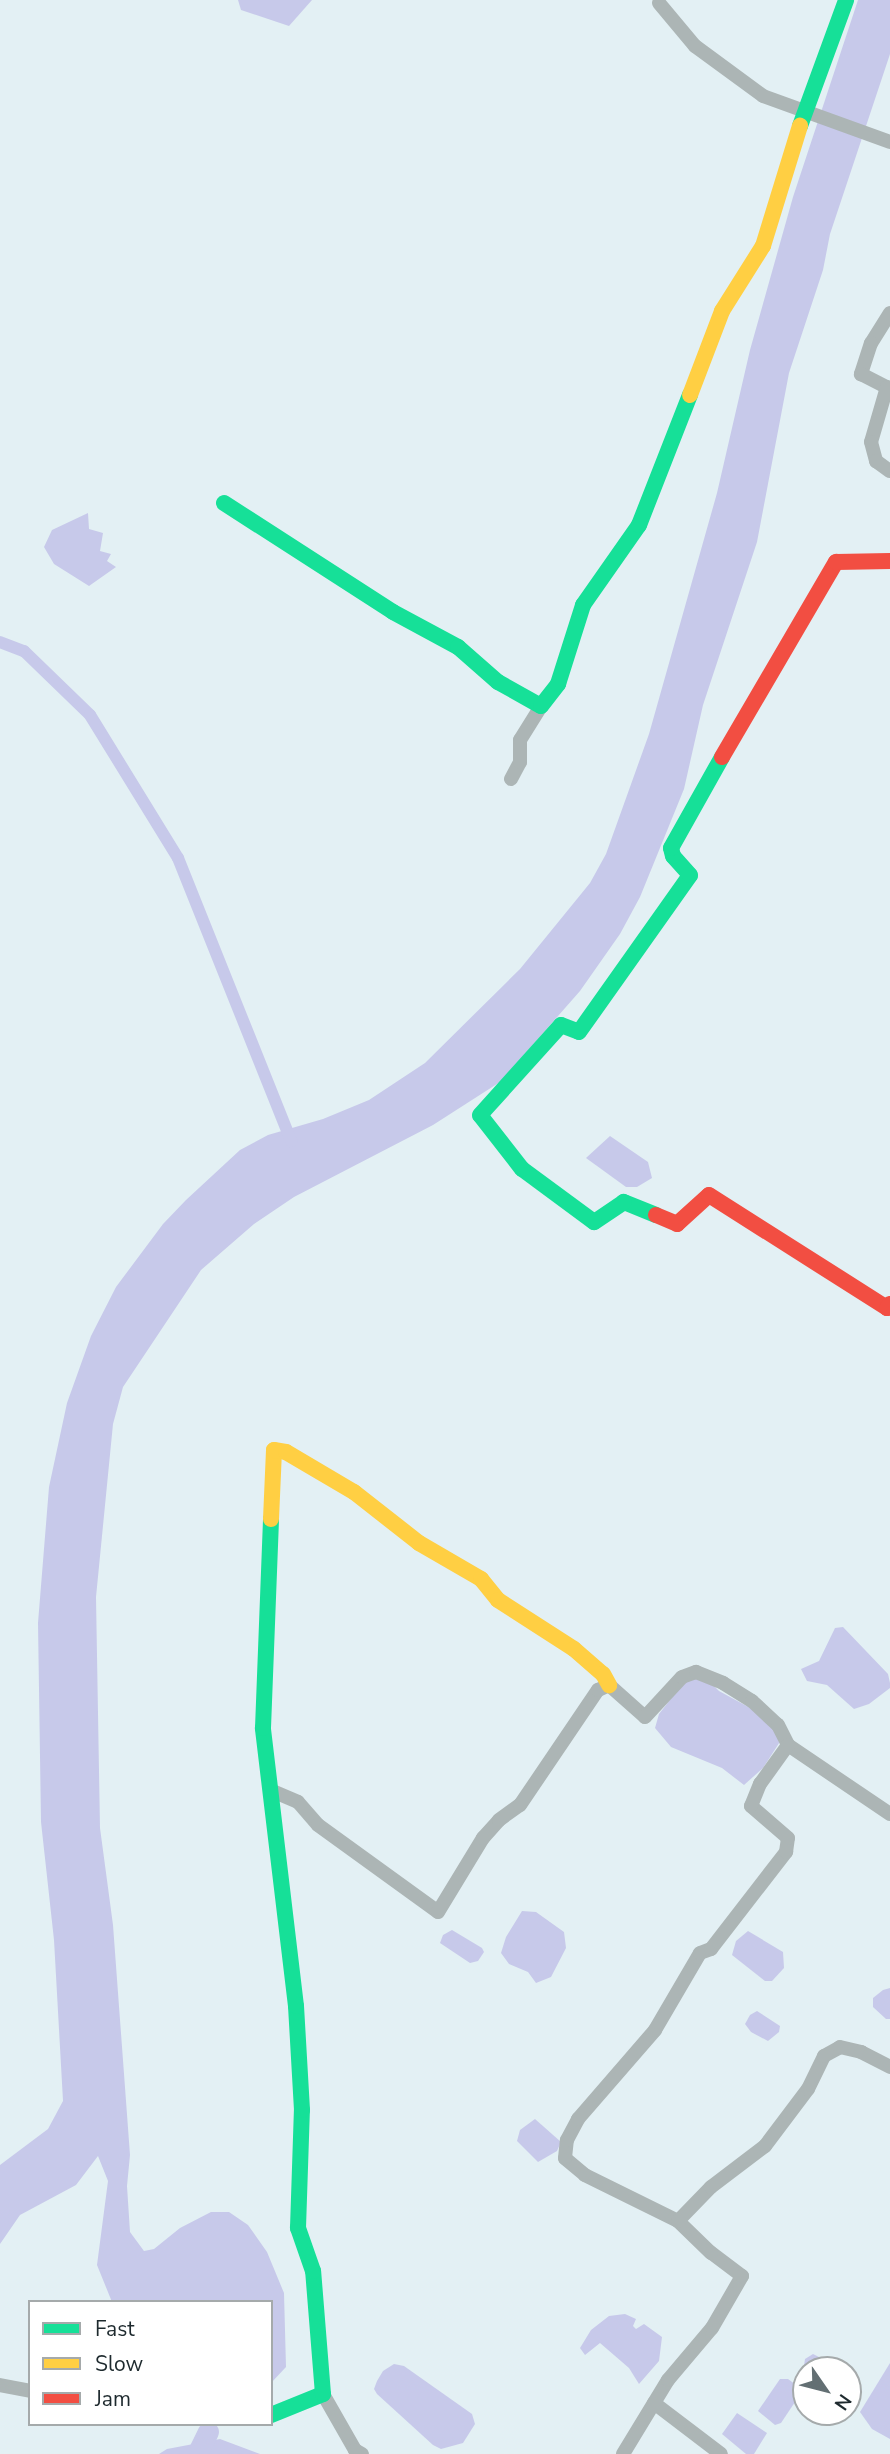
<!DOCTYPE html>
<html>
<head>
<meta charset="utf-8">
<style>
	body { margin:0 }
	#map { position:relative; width:890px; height:2454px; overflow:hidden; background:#e3f0f4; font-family:"Nunito Sans",sans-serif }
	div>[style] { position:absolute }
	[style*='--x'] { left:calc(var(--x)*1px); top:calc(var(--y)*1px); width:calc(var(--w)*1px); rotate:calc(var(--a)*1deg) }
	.water>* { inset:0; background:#c7c9ea }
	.canal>* { height:12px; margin:-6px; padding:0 6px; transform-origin:6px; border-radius:6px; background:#c7c9ea }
	.river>* { height:21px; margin:-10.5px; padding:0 10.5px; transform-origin:10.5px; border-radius:10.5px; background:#c7c9ea }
	.street>* { height:14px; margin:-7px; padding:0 7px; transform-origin:7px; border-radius:7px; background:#acb5b5 }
	.fast>* { height:16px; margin:-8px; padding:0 8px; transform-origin:8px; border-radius:8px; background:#16e098 }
	.slow>* { height:16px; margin:-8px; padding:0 8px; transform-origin:8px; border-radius:8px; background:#ffcf43 }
	.jam>* { height:16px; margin:-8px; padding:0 8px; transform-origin:8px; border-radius:8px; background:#f24e42 }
	span { translate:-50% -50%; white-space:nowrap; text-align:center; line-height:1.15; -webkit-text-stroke:7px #fff; paint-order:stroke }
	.legend { position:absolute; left:28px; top:2300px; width:245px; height:126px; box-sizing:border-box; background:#fff; border:2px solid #a5aaab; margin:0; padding:9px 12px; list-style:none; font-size:21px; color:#1e2a2e }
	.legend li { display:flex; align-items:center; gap:14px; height:35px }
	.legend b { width:35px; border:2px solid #a5aaab }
	.north { position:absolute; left:792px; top:2356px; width:70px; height:70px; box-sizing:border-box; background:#fff; border:2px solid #a5aaab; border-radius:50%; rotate:125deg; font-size:19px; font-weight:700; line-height:28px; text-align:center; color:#1e2a2e }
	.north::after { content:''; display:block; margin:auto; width:24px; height:32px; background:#636f73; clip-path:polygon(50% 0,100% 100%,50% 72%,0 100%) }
</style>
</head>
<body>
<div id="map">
	<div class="water">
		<div style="clip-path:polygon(238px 0,312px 0,289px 26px,241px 10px)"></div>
		<div style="clip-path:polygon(858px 0,890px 0,890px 54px,830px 234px,823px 270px,789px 373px,757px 542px,703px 705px,684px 789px,640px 897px,620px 934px,580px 991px,500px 1082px,433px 1125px,294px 1197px,254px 1224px,201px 1270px,123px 1387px,113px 1424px,96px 1597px,100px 1828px,113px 1925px,130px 2155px,127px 2186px,130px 2232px,144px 2251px,154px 2249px,180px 2228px,211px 2212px,229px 2212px,248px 2225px,267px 2252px,284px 2293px,286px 2367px,271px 2383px,271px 2302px,112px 2302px,97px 2265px,108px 2181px,98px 2156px,76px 2185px,20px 2215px,0 2244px,0 2165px,48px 2129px,63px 2101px,54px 1940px,41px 1822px,38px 1623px,49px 1487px,67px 1403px,91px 1336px,116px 1287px,163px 1224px,186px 1200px,240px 1150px,268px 1135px,323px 1119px,369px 1100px,425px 1063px,520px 969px,590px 883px,606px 854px,649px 734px,717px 493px,750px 350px,793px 197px)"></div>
		<div style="clip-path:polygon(88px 513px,89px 529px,103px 533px,100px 551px,111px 554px,107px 561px,116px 567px,89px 586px,54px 564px,44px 547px,52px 530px)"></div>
		<div style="clip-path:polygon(610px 1136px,648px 1162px,652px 1178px,637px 1187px,626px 1187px,586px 1158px)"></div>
		<div style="clip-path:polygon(843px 1627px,888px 1674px,890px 1683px,890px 1688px,869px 1704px,854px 1709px,827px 1685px,807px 1681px,801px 1669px,819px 1661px,835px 1628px)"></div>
		<div style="clip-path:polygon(688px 1677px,711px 1683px,719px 1691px,767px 1717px,781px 1740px,763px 1768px,744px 1785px,722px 1768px,671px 1747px,655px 1728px,659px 1714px)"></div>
		<div style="clip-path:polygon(522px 1911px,536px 1912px,564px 1932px,566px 1948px,551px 1977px,536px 1983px,528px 1972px,509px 1964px,501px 1953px,506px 1937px)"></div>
		<div style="clip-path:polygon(452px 1930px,482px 1948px,484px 1952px,478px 1961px,470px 1963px,440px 1943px,443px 1935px)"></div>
		<div style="clip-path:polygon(748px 1931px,783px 1952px,784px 1968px,772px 1981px,765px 1981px,732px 1955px,736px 1941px)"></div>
		<div style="clip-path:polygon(890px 1988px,890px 2019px,886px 2019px,873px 2007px,873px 1998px,883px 1990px)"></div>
		<div style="clip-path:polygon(757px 2011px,780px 2026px,779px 2032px,768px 2041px,751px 2032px,745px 2024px,750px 2015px)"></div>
		<div style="clip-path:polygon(535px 2119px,561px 2142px,557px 2151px,538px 2162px,517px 2141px,520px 2130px)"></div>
		<div style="clip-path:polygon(625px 2314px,636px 2319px,633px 2326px,636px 2329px,644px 2324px,662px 2337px,659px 2361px,639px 2384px,629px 2368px,600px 2343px,585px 2355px,580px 2348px,591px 2330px,609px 2316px)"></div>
		<div style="clip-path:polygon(813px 2354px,819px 2357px,819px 2365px,815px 2370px,803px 2372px,805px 2359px)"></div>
		<div style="clip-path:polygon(890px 2363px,890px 2439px,872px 2429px,860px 2412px)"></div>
		<div style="clip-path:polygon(394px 2364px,404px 2366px,472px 2414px,475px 2424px,463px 2443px,441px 2449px,433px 2445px,377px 2394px,374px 2389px,377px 2381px,383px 2371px)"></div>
		<div style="clip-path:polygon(780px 2379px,788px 2379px,803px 2390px,781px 2423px,775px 2425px,758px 2411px)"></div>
		<div style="clip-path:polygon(737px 2413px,767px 2433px,754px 2454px,746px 2454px,722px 2434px)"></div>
		<div style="clip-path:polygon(220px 2439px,260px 2454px,159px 2454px,167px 2449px)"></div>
	</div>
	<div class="canal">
		<div style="--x:0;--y:642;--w:26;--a:21"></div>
		<div style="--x:24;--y:651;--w:92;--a:44.1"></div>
		<div style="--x:90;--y:715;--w:168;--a:58.4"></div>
		<div style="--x:178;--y:858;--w:305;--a:68.2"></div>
	</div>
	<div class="river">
		<div style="--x:197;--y:2454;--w:25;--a:-64"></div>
	</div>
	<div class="street">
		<div style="--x:659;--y:3;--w:56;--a:50.1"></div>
		<div style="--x:695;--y:46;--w:84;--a:36.3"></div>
		<div style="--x:763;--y:96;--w:135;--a:19.9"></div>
		<div style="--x:890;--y:313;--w:36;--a:122"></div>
		<div style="--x:871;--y:343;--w:33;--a:108"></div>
		<div style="--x:861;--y:374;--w:29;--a:27"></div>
		<div style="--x:887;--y:387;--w:57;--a:106.2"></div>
		<div style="--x:871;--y:442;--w:20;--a:75"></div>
		<div style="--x:876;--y:461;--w:17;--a:36"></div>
		<div style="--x:511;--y:779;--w:19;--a:-62"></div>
		<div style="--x:520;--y:762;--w:22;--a:-90"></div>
		<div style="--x:520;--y:740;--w:40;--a:-58"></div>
		<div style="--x:270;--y:1790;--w:30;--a:23"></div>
		<div style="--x:298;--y:1802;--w:30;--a:49"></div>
		<div style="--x:318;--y:1825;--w:148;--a:35.9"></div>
		<div style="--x:438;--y:1912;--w:87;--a:-58.7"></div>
		<div style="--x:483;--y:1838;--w:24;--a:-48"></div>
		<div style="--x:499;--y:1820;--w:26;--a:-36"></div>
		<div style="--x:520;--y:1805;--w:139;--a:-55.9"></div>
		<div style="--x:598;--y:1690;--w:12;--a:-24"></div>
		<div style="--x:609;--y:1685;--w:48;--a:41.6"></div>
		<div style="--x:645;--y:1717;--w:54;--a:-47.2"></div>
		<div style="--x:682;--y:1677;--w:15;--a:-20"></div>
		<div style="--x:696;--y:1672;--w:29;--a:22"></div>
		<div style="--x:723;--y:1683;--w:34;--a:32"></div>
		<div style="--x:752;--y:1701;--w:35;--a:43"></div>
		<div style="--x:778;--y:1725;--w:22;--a:63"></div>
		<div style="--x:788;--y:1745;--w:123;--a:34.1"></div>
		<div style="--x:678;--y:2221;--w:104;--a:-153.7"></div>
		<div style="--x:585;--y:2175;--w:26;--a:-140"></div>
		<div style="--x:565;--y:2158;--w:18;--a:-84"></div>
		<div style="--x:567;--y:2140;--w:24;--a:-62"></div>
		<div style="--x:578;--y:2119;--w:118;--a:-49.1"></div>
		<div style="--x:655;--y:2030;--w:89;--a:-59.7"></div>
		<div style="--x:700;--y:1953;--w:12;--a:-20"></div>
		<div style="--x:711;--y:1949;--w:123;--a:-52.3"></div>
		<div style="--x:786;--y:1852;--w:14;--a:-82"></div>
		<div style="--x:788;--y:1838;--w:49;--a:-139.1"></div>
		<div style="--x:751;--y:1806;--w:24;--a:-68"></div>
		<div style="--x:760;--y:1784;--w:48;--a:-54.3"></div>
		<div style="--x:0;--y:2385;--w:31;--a:11"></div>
		<div style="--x:323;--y:2394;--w:64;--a:60.3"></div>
		<div style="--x:355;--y:2450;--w:8;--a:30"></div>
		<div style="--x:654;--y:2403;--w:84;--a:37.3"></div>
		<div style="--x:623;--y:2454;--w:87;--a:-58.7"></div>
		<div style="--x:668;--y:2380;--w:68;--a:-49.8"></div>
		<div style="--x:712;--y:2328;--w:60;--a:-60"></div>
		<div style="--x:742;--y:2276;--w:39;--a:-143"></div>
		<div style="--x:711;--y:2253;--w:46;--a:-135.9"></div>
		<div style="--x:678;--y:2221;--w:47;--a:-45.9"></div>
		<div style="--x:711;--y:2187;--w:68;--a:-37.2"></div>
		<div style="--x:765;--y:2146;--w:71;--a:-53"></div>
		<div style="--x:808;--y:2089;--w:37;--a:-64"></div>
		<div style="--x:824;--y:2056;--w:18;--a:-29"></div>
		<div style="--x:840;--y:2047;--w:22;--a:13"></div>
		<div style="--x:861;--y:2052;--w:33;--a:27"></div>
	</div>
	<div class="fast">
		<div style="--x:800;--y:126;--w:134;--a:-69.9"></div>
		<div style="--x:224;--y:503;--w:201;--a:32.8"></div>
		<div style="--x:393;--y:612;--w:74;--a:28.3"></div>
		<div style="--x:458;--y:647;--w:53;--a:41.2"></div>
		<div style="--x:498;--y:682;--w:49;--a:29.2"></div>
		<div style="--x:541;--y:706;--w:28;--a:-52"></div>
		<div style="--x:558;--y:684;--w:83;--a:-72.4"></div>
		<div style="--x:583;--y:605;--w:98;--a:-55"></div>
		<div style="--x:639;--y:525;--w:140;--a:-68.6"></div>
		<div style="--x:656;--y:1215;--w:35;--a:-158"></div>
		<div style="--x:624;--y:1202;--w:36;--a:146"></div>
		<div style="--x:594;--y:1222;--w:89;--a:-143.6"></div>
		<div style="--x:522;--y:1169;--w:68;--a:-127.9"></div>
		<div style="--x:480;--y:1115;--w:121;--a:-48"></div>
		<div style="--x:561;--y:1025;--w:19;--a:21"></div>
		<div style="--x:579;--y:1032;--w:192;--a:-54.7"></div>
		<div style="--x:690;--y:875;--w:25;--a:-132"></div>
		<div style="--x:673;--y:856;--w:8;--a:-104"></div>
		<div style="--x:671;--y:848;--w:104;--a:-60.7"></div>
		<div style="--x:271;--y:2415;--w:56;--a:-22"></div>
		<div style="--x:323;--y:2394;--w:123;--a:-94.6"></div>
		<div style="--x:313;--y:2271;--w:46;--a:-109.2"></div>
		<div style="--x:298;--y:2228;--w:118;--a:-88.1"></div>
		<div style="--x:302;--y:2110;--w:104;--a:-93.3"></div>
		<div style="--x:296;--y:2006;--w:280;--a:-96.8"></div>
		<div style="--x:263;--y:1728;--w:209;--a:-87.8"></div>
	</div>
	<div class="slow">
		<div style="--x:690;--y:395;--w:90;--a:-69.1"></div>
		<div style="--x:722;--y:311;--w:77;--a:-57.8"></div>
		<div style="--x:763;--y:246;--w:126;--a:-72.9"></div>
		<div style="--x:271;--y:1519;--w:69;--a:-87.5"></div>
		<div style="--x:274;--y:1450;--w:12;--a:9"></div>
		<div style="--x:286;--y:1452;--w:79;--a:30.5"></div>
		<div style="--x:354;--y:1492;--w:83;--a:38.1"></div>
		<div style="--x:419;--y:1543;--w:72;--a:30.1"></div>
		<div style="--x:481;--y:1579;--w:27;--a:51"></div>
		<div style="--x:498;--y:1600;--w:90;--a:32.8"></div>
		<div style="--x:574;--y:1649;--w:38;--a:41"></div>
		<div style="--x:603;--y:1674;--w:13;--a:61"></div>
	</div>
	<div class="jam">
		<div style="--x:722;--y:757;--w:226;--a:-59.7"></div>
		<div style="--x:836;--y:562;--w:54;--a:-1.1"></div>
		<div style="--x:656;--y:1215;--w:23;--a:23"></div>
		<div style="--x:677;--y:1224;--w:43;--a:-42.2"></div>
		<div style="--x:709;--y:1195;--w:211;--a:32.4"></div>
		<div style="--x:887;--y:1308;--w:5;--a:-53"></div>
	</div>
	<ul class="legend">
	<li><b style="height:9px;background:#16e098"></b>Fast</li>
	<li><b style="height:9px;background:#ffcf43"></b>Slow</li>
	<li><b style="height:9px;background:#f24e42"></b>Jam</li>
	</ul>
	<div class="north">N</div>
</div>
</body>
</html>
